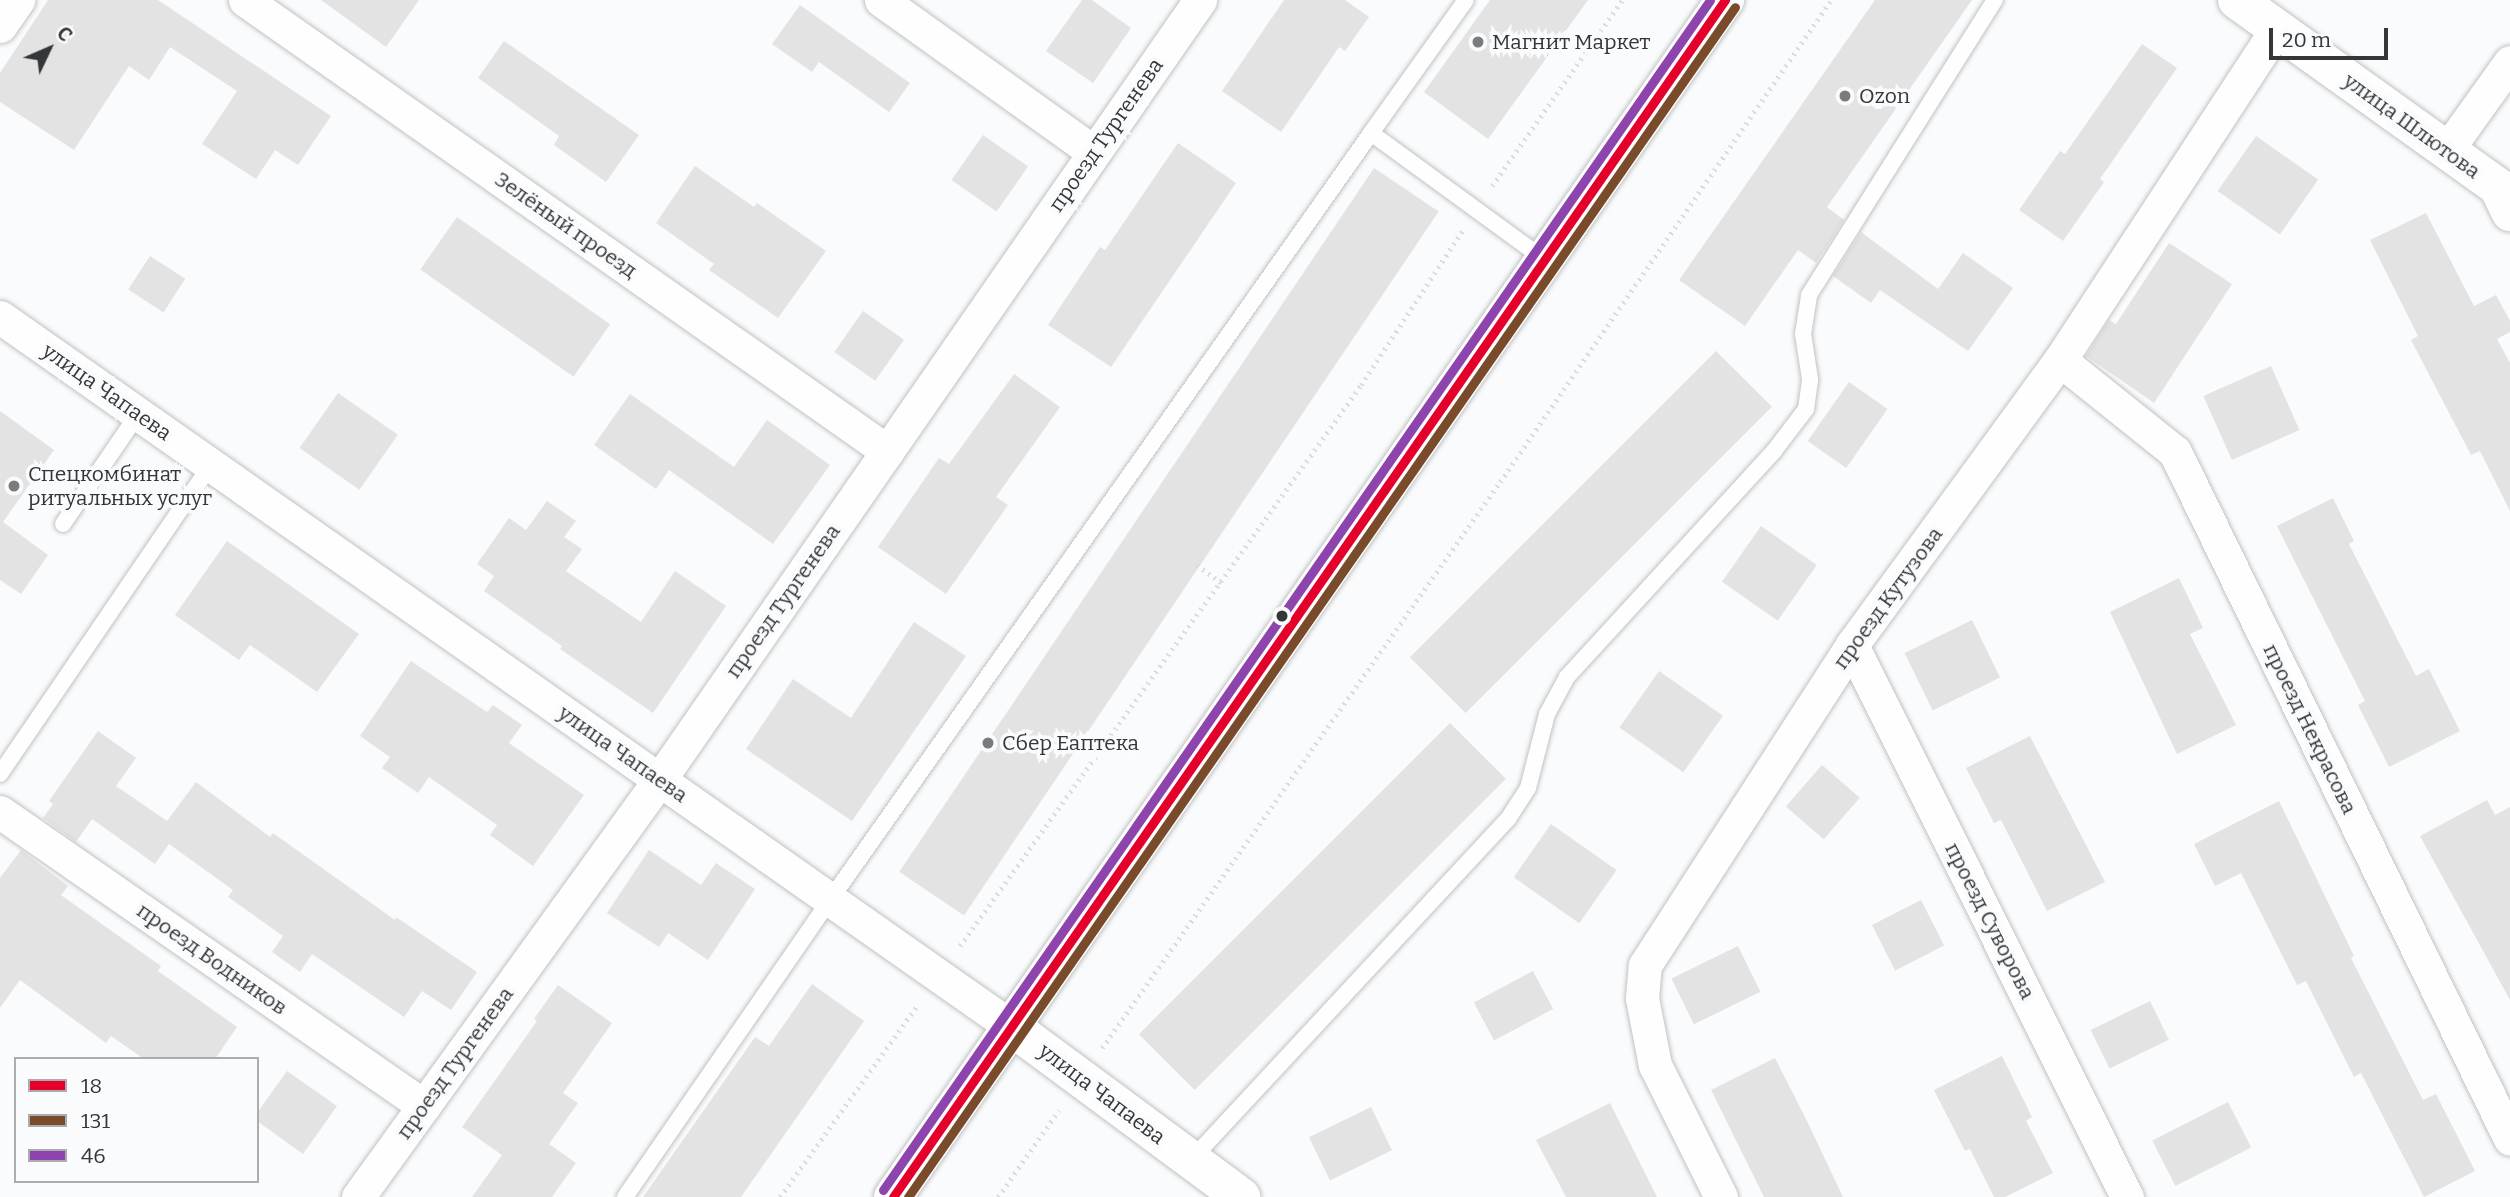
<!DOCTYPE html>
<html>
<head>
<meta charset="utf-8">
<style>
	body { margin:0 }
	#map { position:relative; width:2510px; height:1197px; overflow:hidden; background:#fafbfc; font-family:Bitter,serif }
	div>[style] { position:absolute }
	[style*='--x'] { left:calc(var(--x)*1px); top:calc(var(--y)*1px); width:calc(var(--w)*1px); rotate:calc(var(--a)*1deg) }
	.building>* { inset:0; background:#e3e3e4; transform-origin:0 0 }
	.path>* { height:4.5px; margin-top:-2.25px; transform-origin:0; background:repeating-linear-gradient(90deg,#dbdcdd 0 2px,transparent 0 7px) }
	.roads { filter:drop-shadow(0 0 2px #c1c2c3) drop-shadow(0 0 2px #c1c2c3) }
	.service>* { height:16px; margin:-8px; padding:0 8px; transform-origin:8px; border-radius:8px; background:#fefeff }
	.minor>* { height:33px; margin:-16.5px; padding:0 16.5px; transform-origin:16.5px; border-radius:16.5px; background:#fefeff }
	.tertiary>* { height:38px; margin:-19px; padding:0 19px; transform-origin:19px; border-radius:19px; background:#fefeff }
	.secondary>* { height:38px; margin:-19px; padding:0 19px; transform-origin:19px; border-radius:19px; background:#fefeff }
	.bus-1>* { height:9px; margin:-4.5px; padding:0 4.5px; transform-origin:4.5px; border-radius:4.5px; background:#e4002b }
	.bus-2>* { height:9px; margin:-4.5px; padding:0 4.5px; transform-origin:4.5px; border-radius:4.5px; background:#7a4b2a }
	.bus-3>* { height:9px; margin:-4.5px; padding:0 4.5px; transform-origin:4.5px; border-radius:4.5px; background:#8e44ad }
	.dots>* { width:19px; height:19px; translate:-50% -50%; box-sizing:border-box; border:4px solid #f9fbfd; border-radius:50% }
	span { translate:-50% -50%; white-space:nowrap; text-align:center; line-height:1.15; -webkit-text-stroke:7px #f9fbfd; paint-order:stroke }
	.poi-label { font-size:21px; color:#353637 }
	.left { translate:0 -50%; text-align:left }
	.street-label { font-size:21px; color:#353637 }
	.legend { position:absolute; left:14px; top:1057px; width:245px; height:126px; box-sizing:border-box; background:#f9fbfd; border:2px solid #abacae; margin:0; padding:9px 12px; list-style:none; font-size:21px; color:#353637 }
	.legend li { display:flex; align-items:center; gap:14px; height:35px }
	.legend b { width:35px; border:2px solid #abacae }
	.north { position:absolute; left:14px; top:14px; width:70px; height:70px; -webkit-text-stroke:5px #f9fbfd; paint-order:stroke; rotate:46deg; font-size:19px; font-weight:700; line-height:28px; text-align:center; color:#353637 }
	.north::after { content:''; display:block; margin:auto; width:24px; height:32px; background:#353637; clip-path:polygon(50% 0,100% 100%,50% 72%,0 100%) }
	.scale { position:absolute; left:2269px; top:28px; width:119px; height:32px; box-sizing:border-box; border:4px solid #353637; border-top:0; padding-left:9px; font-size:21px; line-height:24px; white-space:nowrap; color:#353637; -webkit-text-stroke:5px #f9fbfd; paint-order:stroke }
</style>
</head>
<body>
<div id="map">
	<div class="building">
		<div style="clip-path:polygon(48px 0,158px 0,331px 116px,298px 165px,275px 150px,256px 179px,202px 144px,237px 91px,170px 47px,149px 80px,129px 66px,74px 150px,0 102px,0 73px)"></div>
		<div style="clip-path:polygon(321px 0,419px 0,386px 47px)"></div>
		<div style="clip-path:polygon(1082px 0,1092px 0,1131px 28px,1093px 83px,1046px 51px)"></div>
		<div style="clip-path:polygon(1284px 0,1345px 0,1369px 17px,1345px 51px,1339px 47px,1281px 132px,1222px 91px)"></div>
		<div style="clip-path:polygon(1490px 0,1588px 0,1488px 139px,1424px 92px)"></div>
		<div style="clip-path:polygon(1875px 0,1972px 0,1827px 207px,1844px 220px,1816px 263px,1798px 250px,1745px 326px,1679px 280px)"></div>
		<div style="clip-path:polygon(800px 5px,910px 83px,889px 112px,819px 62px,812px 72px,772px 44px)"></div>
		<div style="clip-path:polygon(504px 41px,639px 135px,606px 182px,554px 145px,559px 136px,478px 78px)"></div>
		<div style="clip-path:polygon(2142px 44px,2177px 68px,2100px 179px,2104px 182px,2063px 241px,2019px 210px,2060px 151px,2065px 154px)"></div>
		<div style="left:983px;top:135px;width:55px;height:55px;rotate:35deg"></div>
		<div style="left:2256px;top:136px;width:76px;height:67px;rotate:35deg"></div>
		<div style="clip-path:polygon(1178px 143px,1236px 183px,1111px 367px,1048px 325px,1100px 247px,1105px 250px)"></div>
		<div style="clip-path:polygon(695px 166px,754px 207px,757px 203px,826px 251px,778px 318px,709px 270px,714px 264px,656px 223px)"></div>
		<div style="left:1374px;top:168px;width:78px;height:849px;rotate:34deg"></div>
		<div style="clip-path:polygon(2426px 213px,2474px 306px,2496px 295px,2510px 321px,2510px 332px,2497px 339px,2510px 363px,2510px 511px,2480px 451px,2471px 455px,2411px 340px,2418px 336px,2370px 240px)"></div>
		<div style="left:457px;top:217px;width:187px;height:64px;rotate:35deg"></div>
		<div style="clip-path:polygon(1861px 232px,1938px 289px,1963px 253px,2013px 288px,1968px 351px,1880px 290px,1871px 303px,1833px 276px)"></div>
		<div style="clip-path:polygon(2169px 243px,2232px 284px,2154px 403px,2086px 356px,2109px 320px,2116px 324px)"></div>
		<div style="left:150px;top:256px;width:42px;height:40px;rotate:33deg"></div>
		<div style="left:863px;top:311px;width:50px;height:50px;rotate:35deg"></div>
		<div style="left:1716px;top:351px;width:79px;height:433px;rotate:45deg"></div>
		<div style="left:2271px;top:366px;width:70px;height:74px;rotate:66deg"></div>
		<div style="clip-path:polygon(1014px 374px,1060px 407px,996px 497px,1008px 505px,946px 594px,878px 547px,939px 458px,949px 464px)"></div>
		<div style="left:1849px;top:382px;width:47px;height:72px;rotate:35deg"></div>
		<div style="left:338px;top:393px;width:73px;height:67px;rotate:35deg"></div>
		<div style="clip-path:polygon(630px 394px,734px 467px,767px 420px,830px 465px,773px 544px,669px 470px,656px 489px,594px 445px)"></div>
		<div style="clip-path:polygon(0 411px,54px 450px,3px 522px,48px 555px,21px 594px,0 580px)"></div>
		<div style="clip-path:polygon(2333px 498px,2354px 541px,2349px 544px,2416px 676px,2429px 669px,2460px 731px,2389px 767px,2358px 705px,2365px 701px,2277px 526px)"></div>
		<div style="clip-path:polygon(547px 501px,576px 521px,564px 537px,582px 549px,566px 571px,641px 622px,675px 571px,726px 606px,653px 713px,560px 649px,562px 646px,484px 591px,494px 576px,477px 564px,509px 518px,526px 530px)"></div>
		<div style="left:1761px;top:526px;width:68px;height:68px;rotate:35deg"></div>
		<div style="clip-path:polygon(227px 541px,359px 634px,317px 692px,250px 645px,239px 660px,175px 615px)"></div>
		<div style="clip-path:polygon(2179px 578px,2203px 628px,2190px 634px,2236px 725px,2177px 754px,2110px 612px)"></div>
		<div style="left:1972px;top:620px;width:64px;height:75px;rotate:64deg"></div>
		<div style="clip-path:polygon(914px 622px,966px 656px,852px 821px,746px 749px,793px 679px,851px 718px)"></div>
		<div style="clip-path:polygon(411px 661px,487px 712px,493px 705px,522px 725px,509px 743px,584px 795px,533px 866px,490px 835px,497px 825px,429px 777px,418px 793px,382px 768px,390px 757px,360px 736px)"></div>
		<div style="left:1659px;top:671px;width:78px;height:69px;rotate:35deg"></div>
		<div style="left:1450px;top:723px;width:79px;height:440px;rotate:45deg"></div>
		<div style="clip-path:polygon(98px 731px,136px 758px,116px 786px,167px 821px,196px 782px,270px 837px,273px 833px,395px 920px,396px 917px,477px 972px,451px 1010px,422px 991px,404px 1017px,312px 954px,300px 972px,272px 952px,283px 936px,228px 897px,233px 890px,169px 844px,155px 864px,92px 819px,76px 842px,43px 818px,53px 804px,49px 801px)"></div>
		<div style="clip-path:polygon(2030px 736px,2105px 882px,2047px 911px,2001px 820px,1994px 823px,1966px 768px)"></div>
		<div style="left:1822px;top:765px;width:50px;height:55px;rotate:41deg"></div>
		<div style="clip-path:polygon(2487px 800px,2495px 815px,2510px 807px,2510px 1000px,2420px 836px)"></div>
		<div style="clip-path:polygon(2279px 801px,2354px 956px,2351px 958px,2423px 1100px,2436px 1094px,2475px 1171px,2424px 1197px,2361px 1073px,2354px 1077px,2306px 981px,2297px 985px,2241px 873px,2215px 886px,2194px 844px)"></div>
		<div style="left:1551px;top:824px;width:80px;height:65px;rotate:35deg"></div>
		<div style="clip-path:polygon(21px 850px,68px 886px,61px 895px,161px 966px,158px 971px,237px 1027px,215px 1059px,144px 1059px,111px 1036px,106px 1043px,20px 980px,0 1008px,0 878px)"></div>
		<div style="clip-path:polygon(649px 850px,701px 885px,716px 863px,755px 889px,708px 960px,668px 933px,659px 947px,607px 913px)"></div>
		<div style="left:1921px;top:900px;width:51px;height:55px;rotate:63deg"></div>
		<div style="left:1738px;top:946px;width:51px;height:74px;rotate:64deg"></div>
		<div style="left:1533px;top:971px;width:43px;height:67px;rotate:62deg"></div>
		<div style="clip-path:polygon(812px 984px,864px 1021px,741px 1197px,643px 1197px,755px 1037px,769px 1046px)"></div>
		<div style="clip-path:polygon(558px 985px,612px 1023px,563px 1093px,578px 1103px,549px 1144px,576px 1163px,552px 1197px,472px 1197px,502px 1155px,462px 1127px,537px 1021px,534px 1019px)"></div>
		<div style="left:2150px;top:1001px;width:43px;height:66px;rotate:64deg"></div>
		<div style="clip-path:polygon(2002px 1056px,2032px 1117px,2026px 1121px,2053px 1173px,2005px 1197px,1994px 1197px,1970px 1149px,1965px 1151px,1934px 1090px)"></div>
		<div style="clip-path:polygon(1775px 1058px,1806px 1119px,1843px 1197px,1764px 1197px,1711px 1090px)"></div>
		<div style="clip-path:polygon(287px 1071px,337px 1106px,303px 1154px,257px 1121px,257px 1113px)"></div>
		<div style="left:2228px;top:1102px;width:51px;height:85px;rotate:63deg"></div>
		<div style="clip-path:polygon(1610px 1103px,1657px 1197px,1566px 1197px,1536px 1140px)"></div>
		<div style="left:1371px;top:1107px;width:48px;height:69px;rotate:64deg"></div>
	</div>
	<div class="path">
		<div style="--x:1492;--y:186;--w:227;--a:-55"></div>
		<div style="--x:1197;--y:565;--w:31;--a:36"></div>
		<div style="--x:960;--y:946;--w:690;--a:-54.44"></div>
		<div style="--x:1361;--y:385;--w:184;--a:-56.7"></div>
		<div style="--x:1102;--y:1048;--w:692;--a:-54.89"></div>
		<div style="--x:1500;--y:482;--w:585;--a:-55.52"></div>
		<div style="--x:780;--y:1197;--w:237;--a:-54.4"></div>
		<div style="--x:998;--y:1197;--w:106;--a:-55"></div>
	</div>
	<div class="roads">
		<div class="service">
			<div style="--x:1371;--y:133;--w:163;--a:-54.5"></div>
			<div style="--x:63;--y:524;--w:133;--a:-55.7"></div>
			<div style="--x:0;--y:774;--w:374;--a:-55.7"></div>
			<div style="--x:1191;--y:1160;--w:466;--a:-47.1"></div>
			<div style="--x:1508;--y:819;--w:37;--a:-57"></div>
			<div style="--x:1528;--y:788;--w:76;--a:-75.6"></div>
			<div style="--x:1547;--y:714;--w:42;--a:-61.6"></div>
			<div style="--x:1567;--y:677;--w:306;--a:-47.5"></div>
			<div style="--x:1774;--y:451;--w:53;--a:-52.7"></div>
			<div style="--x:1806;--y:409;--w:30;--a:-82"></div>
			<div style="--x:1810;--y:379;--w:46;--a:-98.8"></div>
			<div style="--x:1803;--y:334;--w:39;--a:-81"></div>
			<div style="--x:1809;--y:295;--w:349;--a:-57.8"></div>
			<div style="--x:625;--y:1197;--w:361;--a:-55.4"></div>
			<div style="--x:830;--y:900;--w:939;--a:-54.8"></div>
			<div style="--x:1371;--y:133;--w:215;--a:36.1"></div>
		</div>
		<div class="minor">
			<div style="--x:245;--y:0;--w:785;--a:35.09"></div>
			<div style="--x:881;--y:0;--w:261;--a:35.6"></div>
			<div style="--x:0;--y:26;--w:32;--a:-55"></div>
			<div style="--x:2447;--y:150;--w:108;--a:-54.4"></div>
			<div style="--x:0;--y:317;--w:1238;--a:35.06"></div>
			<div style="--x:2060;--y:360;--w:147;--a:38.7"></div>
			<div style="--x:2175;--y:452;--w:764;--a:64"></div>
			<div style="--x:1852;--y:645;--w:617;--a:63.52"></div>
			<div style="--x:0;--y:812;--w:516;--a:34.74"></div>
			<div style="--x:358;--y:1197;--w:516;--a:-54.15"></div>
			<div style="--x:660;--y:779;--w:948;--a:-55.27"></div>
			<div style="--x:1721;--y:1197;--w:148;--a:-116.6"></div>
			<div style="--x:1655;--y:1065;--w:68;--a:-101"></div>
			<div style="--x:1642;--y:998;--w:33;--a:-85"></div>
			<div style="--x:1645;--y:965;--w:381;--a:-57.1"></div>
			<div style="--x:1852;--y:645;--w:353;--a:-53.9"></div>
			<div style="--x:2060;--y:360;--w:396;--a:-56.8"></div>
		</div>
		<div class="tertiary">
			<div style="--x:1013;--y:1028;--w:284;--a:36.5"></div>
		</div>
		<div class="secondary">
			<div style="--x:2237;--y:0;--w:321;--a:35.6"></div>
			<div style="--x:2498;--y:187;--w:28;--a:64"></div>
			<div style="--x:893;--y:1197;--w:1458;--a:-55.2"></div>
		</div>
	</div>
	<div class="bus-1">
		<div style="--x:893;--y:1197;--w:1458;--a:-55.2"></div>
	</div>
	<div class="bus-2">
		<div style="--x:908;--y:1197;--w:1449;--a:-55.2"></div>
	</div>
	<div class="bus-3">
		<div style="--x:883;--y:1190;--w:1449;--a:-55.2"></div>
	</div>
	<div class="dots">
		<div style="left:1478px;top:42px;background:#7a7b7c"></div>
		<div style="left:1845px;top:96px;background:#7a7b7c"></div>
		<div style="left:14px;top:486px;background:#7a7b7c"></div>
		<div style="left:1282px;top:616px;background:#353637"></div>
		<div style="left:988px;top:743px;background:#7a7b7c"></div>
	</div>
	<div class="poi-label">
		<span class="left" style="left:1492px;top:42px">Магнит Маркет</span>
		<span class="left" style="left:1859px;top:96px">Ozon</span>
		<span class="left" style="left:28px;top:486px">Спецкомбинат<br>ритуальных услуг</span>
		<span class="left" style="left:1002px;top:743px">Сбер Еаптека</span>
	</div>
	<div class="street-label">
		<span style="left:2412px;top:126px;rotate:36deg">улица Шлютова</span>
		<span style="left:1106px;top:135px;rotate:-55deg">проезд Тургенева</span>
		<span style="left:566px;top:225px;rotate:35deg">Зелёный проезд</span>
		<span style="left:107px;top:392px;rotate:35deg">улица Чапаева</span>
		<span style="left:1888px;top:598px;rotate:-54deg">проезд Кутузова</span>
		<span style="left:783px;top:601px;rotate:-55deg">проезд Тургенева</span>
		<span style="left:2310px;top:729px;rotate:64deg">проезд Некрасова</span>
		<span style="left:623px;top:754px;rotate:35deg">улица Чапаева</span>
		<span style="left:1990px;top:921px;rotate:63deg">проезд Суворова</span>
		<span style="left:212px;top:959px;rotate:35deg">проезд Водников</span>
		<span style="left:455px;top:1063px;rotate:-54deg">проезд Тургенева</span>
		<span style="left:1102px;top:1094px;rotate:37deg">улица Чапаева</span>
	</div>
	<ul class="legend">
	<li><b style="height:9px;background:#e4002b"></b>18</li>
	<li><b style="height:9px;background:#7a4b2a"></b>131</li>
	<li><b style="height:9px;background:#8e44ad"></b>46</li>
	</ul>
	<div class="north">С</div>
	<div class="scale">20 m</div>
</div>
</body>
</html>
